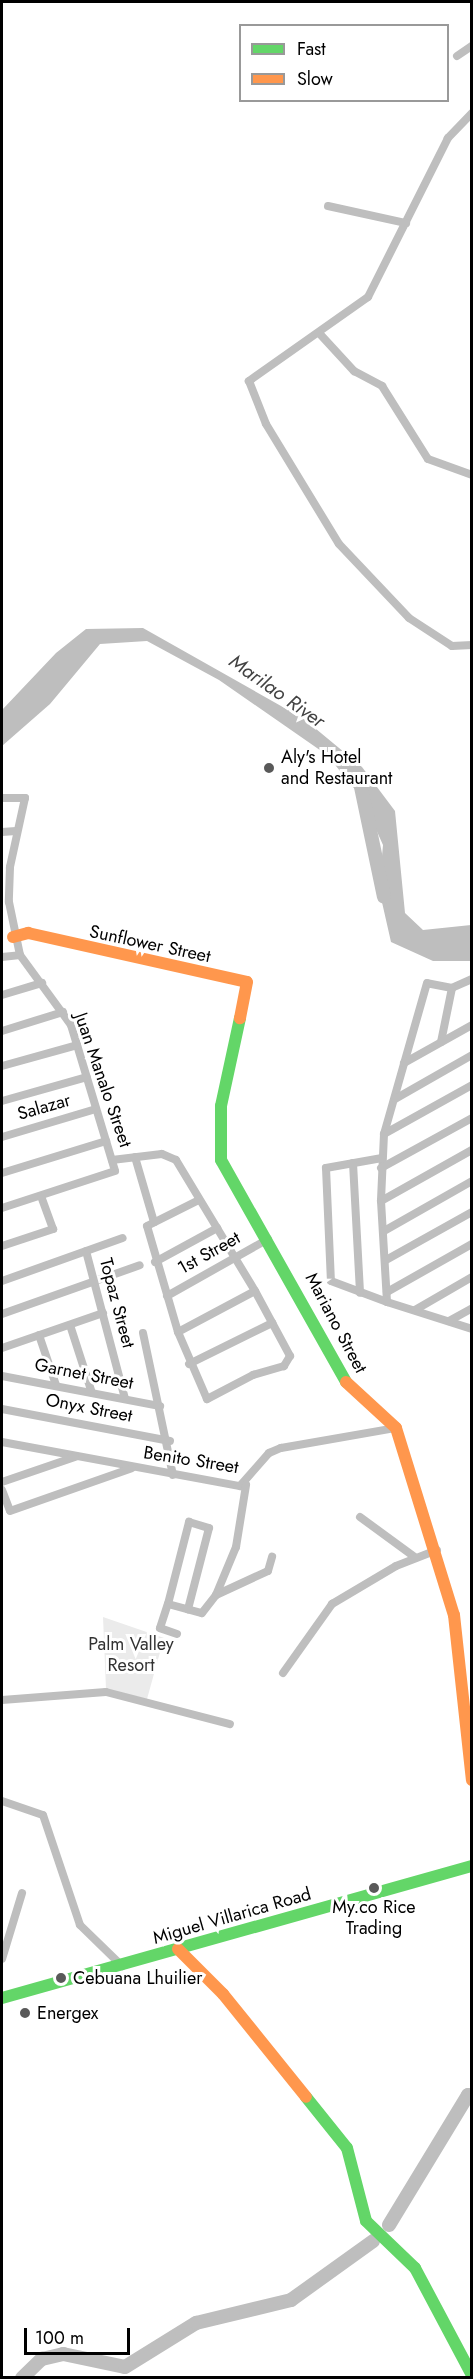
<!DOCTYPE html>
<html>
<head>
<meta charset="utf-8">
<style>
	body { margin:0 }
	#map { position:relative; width:473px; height:2379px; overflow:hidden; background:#fff; font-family:Jost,sans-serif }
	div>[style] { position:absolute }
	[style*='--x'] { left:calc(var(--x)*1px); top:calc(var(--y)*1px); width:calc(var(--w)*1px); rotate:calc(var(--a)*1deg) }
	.green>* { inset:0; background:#ebebeb }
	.water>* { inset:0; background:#bebebe }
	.river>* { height:14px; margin:-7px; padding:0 7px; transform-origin:7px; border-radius:7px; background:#bebebe }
	.street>* { height:8px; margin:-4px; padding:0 4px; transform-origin:4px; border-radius:4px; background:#bebebe }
	.fast>* { height:12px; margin:-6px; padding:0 6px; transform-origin:6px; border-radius:6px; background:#63d668 }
	.slow>* { height:12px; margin:-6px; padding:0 6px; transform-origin:6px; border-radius:6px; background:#ff974d }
	.dots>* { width:16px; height:16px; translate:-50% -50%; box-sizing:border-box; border:3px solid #fff; border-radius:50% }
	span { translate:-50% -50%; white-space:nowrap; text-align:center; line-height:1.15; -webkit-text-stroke:6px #fff; paint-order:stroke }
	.poi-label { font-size:18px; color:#000 }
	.left { translate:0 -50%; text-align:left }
	.street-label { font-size:18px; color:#000 }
	.park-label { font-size:18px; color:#323232 }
	.water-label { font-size:20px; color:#434343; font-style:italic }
	.frame { position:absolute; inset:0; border:3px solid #000; pointer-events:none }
	.legend { position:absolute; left:239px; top:24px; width:210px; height:78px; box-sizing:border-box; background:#fff; border:2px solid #999; margin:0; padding:8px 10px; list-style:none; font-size:18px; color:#000 }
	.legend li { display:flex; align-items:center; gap:12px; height:30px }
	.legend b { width:30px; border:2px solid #999 }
	.scale { position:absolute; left:24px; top:2328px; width:106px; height:27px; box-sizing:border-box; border:3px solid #000; border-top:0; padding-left:8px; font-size:18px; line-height:21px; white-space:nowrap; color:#000; -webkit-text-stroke:4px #fff; paint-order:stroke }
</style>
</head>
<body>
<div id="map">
	<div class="green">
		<div style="clip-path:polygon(103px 1617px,164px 1638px,147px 1699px,106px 1689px)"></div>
	</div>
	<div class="water">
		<div style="clip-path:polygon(143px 628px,304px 719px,362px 767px,395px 811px,405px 913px,423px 930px,471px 925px,471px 961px,433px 961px,391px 942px,379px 889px,383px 845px,362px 798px,327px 755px,219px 680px,147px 641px,100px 644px,50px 704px,2px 746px,2px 710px,56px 653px,86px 629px)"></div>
	</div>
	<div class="river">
		<div style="--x:361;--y:787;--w:112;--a:78.2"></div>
		<div style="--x:389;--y:2225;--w:152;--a:-58.7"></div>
		<div style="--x:468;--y:2095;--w:4;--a:14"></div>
		<div style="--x:22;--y:2378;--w:28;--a:-44"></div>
		<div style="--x:42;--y:2359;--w:22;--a:-13"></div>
		<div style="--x:63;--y:2354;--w:63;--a:11.8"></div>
		<div style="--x:125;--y:2367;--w:84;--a:-31.8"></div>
		<div style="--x:196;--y:2323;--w:98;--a:-13.6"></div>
		<div style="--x:291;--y:2300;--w:101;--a:-35.7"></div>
	</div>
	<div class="street">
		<div style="--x:457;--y:56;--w:18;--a:-34"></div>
		<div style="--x:472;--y:113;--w:35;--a:134"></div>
		<div style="--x:448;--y:138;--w:178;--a:116.7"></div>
		<div style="--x:368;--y:297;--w:146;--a:144.8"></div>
		<div style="--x:249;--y:381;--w:46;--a:68.4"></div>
		<div style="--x:266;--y:424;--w:140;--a:58.7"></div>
		<div style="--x:339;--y:544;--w:102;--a:46.6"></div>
		<div style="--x:409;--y:618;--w:51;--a:33.1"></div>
		<div style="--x:452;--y:646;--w:20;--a:-3"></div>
		<div style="--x:328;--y:206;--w:80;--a:12.3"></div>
		<div style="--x:319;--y:333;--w:52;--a:47.4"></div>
		<div style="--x:354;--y:371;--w:32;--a:28"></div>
		<div style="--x:382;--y:386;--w:86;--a:57.8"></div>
		<div style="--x:428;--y:459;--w:47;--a:20"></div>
		<div style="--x:2;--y:798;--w:23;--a:0"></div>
		<div style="--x:25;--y:798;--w:71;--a:102.3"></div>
		<div style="--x:10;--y:867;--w:35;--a:92"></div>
		<div style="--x:9;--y:902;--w:54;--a:78.3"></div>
		<div style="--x:20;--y:955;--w:87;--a:53.9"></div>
		<div style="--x:71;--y:1025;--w:152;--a:73.2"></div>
		<div style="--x:115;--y:1171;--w:119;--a:161.9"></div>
		<div style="--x:2;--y:832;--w:14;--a:-4"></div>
		<div style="--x:2;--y:957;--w:18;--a:-6"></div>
		<div style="--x:472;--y:979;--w:22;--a:156"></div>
		<div style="--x:452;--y:988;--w:25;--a:-169"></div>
		<div style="--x:427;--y:983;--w:157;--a:105.9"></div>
		<div style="--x:384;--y:1134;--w:67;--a:92.6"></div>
		<div style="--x:381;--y:1201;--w:101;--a:86.6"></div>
		<div style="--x:387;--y:1302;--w:89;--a:17.6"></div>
		<div style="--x:2;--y:995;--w:42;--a:-16.7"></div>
		<div style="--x:2;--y:1031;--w:64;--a:-17.3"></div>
		<div style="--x:441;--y:1042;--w:55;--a:-78.5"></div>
		<div style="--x:404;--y:1063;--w:78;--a:-29.2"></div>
		<div style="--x:2;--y:1066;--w:78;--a:-15.6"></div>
		<div style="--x:395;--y:1099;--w:89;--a:-29.7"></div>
		<div style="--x:2;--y:1101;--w:88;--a:-15.8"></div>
		<div style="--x:384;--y:1134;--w:101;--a:-29.1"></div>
		<div style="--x:2;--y:1137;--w:98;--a:-16.6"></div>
		<div style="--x:135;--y:1157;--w:68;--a:73.7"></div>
		<div style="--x:382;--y:1158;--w:57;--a:169.9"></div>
		<div style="--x:326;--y:1168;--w:113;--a:87.5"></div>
		<div style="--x:331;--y:1281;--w:60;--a:20.6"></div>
		<div style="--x:112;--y:1160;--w:50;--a:-6.8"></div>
		<div style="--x:162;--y:1154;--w:15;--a:23"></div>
		<div style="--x:176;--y:1160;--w:153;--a:58.9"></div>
		<div style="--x:255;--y:1291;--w:74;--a:61.7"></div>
		<div style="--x:290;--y:1356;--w:12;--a:121"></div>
		<div style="--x:284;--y:1366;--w:32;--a:164"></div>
		<div style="--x:253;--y:1375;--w:52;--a:152.4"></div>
		<div style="--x:207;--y:1399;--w:73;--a:-113.4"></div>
		<div style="--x:178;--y:1332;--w:110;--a:-106.3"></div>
		<div style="--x:147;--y:1226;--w:58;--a:-26.6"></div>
		<div style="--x:353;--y:1163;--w:130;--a:86.9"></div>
		<div style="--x:381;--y:1168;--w:104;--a:-28.8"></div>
		<div style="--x:2;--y:1173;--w:109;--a:-17.1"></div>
		<div style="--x:381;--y:1201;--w:104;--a:-29.3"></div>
		<div style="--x:384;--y:1231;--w:101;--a:-29.6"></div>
		<div style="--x:2;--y:1246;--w:54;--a:-18.4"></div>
		<div style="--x:53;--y:1229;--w:35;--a:-110"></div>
		<div style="--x:86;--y:1251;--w:153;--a:75.2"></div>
		<div style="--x:386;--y:1260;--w:98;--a:-29.2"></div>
		<div style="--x:155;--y:1262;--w:71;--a:-28.7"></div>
		<div style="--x:2;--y:1281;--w:128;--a:-19.6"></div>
		<div style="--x:387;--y:1292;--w:98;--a:-29.5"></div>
		<div style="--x:167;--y:1296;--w:116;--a:-29.4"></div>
		<div style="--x:415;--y:1310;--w:66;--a:-30.1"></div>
		<div style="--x:2;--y:1314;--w:146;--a:-19.5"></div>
		<div style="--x:449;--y:1321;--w:26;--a:-29"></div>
		<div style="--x:70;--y:1325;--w:71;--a:72.1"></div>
		<div style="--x:178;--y:1332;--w:87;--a:-28"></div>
		<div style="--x:143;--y:1333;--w:145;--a:78.1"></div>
		<div style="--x:39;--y:1335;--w:53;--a:71.2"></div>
		<div style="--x:2;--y:1348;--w:107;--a:-19.1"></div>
		<div style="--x:189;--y:1364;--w:93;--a:-26.3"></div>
		<div style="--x:2;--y:1376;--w:161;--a:10.8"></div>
		<div style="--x:2;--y:1409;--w:171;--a:10.8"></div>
		<div style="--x:2;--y:1442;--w:242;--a:10.5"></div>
		<div style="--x:240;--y:1486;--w:44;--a:-48.7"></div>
		<div style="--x:269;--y:1453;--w:13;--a:-23"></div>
		<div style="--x:281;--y:1448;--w:117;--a:-9.9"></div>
		<div style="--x:2;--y:1482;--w:77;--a:-18.9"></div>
		<div style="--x:2;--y:1490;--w:22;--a:69"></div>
		<div style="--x:10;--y:1511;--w:129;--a:-19.4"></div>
		<div style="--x:360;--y:1517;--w:69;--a:36.2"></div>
		<div style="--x:216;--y:1595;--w:57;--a:-24.8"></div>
		<div style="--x:268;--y:1571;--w:15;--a:-74"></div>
		<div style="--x:168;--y:1604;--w:85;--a:-75.6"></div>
		<div style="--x:189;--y:1522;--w:21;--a:17"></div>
		<div style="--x:209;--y:1528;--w:84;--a:104.5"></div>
		<div style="--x:177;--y:1634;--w:18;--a:-161"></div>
		<div style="--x:160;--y:1628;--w:25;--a:-72"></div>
		<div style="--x:168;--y:1604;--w:35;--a:15"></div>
		<div style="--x:202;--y:1613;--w:23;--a:-52"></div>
		<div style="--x:216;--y:1595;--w:52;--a:-67.4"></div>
		<div style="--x:236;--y:1547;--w:63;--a:-80.8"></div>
		<div style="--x:283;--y:1673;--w:85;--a:-54.6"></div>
		<div style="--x:332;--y:1604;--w:74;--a:-30.7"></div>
		<div style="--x:396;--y:1566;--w:44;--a:-21.3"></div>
		<div style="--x:2;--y:1700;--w:104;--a:-4.4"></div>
		<div style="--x:106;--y:1692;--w:128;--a:14.5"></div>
		<div style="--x:2;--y:1801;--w:43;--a:18.9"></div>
		<div style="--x:43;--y:1815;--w:116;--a:71.4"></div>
		<div style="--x:80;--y:1925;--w:59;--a:44.3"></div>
		<div style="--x:2;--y:1959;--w:69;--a:-73.1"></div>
	</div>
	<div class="fast">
		<div style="--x:240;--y:1018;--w:90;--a:102.2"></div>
		<div style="--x:221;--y:1106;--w:54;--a:90"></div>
		<div style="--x:221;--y:1160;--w:255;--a:60.6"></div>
		<div style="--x:2;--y:1998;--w:488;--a:-15.7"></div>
		<div style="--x:306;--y:2097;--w:65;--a:51.2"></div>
		<div style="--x:347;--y:2148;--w:75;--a:75.4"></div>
		<div style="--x:366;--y:2221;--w:68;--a:43.8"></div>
		<div style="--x:415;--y:2268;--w:121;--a:62"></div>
	</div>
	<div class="slow">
		<div style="--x:13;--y:937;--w:16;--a:-15"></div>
		<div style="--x:28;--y:933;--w:224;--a:12.6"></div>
		<div style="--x:247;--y:982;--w:37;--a:101"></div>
		<div style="--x:346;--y:1382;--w:68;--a:42.6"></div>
		<div style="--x:396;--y:1428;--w:196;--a:72.8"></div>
		<div style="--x:454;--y:1615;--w:166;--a:83.8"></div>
		<div style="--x:178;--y:1949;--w:64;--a:45"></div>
		<div style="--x:223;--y:1994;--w:132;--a:51.1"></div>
	</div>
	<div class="dots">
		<div style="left:269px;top:768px;background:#595959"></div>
		<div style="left:374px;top:1888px;background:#595959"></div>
		<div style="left:61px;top:1978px;background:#595959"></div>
		<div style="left:25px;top:2013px;background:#595959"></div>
	</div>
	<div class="poi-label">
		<span class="left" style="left:281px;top:768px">Aly's Hotel<br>and Restaurant</span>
		<span style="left:374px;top:1918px">My.co Rice<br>Trading</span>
		<span class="left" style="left:73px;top:1978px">Cebuana Lhuilier</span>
		<span class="left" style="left:37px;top:2013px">Energex</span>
	</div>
	<div class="street-label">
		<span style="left:150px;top:944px;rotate:12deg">Sunflower Street</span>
		<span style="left:103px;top:1080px;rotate:71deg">Juan Manalo Street</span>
		<span style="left:44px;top:1107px;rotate:-16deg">Salazar</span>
		<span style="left:209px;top:1253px;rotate:-29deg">1st Street</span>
		<span style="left:117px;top:1303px;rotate:75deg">Topaz Street</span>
		<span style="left:336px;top:1323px;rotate:62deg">Mariano Street</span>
		<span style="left:84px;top:1374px;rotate:11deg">Garnet Street</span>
		<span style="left:89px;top:1408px;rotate:11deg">Onyx Street</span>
		<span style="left:191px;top:1460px;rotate:9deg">Benito Street</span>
		<span style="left:232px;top:1916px;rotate:-16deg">Miguel Villarica Road</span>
	</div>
	<div class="park-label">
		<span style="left:131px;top:1655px">Palm Valley<br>Resort</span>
	</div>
	<div class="water-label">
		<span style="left:277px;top:691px;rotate:35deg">Marilao River</span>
	</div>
	<div class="frame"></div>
	<ul class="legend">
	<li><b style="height:8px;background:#63d668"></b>Fast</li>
	<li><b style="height:8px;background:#ff974d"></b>Slow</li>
	</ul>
	<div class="scale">100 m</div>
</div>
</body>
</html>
